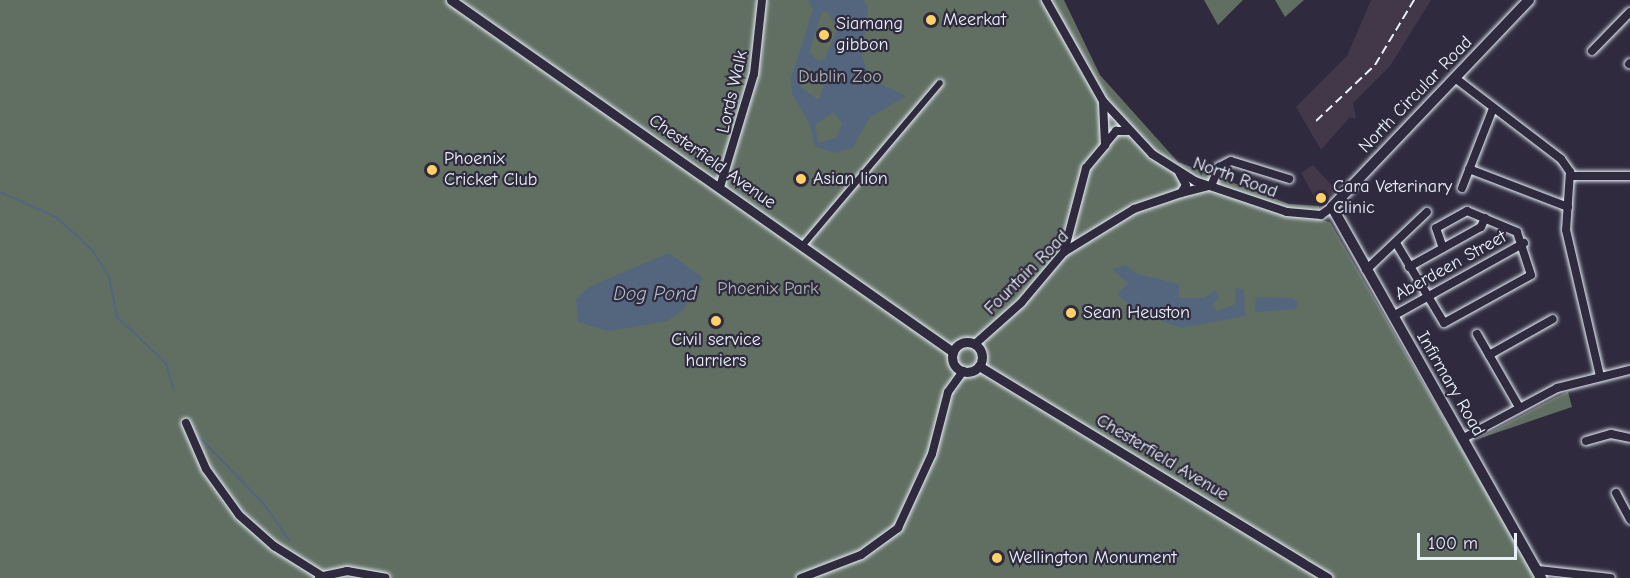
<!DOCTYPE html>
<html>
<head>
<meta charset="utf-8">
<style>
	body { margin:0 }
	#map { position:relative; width:1630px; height:578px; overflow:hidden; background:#2f2a3d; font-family:"Comic Neue",sans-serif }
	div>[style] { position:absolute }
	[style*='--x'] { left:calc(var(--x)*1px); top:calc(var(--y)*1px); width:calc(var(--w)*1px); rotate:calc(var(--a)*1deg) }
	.built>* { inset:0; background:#433849 }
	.green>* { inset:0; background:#616e62 }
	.water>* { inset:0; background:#53667e }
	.stream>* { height:2px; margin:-1px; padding:0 1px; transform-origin:1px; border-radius:1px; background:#53667e }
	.roads { filter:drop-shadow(0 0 2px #e8f1f8) drop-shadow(0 0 2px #e8f1f8) }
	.pedestrian>* { height:6px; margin:-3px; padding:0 3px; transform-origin:3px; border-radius:3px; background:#2f2a3d }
	.minor>* { height:8px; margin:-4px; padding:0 4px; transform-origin:4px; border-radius:4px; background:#2f2a3d }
	.tertiary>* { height:9px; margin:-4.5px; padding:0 4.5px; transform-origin:4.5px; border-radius:4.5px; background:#2f2a3d }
	.tertiary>.ring { margin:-4.5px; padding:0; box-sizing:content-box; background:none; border:9px solid #2f2a3d; border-radius:50% }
	.secondary>* { height:10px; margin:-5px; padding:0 5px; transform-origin:5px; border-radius:5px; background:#2f2a3d }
	.rail>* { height:2px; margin-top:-1px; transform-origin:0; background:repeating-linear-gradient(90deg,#e8f1f8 0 9px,transparent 0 13.5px) }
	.dots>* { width:16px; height:16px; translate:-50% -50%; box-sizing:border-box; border:3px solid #2f2a3d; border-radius:50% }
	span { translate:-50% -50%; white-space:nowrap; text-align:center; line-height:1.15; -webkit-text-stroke:4.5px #2f2a3d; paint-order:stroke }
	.poi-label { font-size:18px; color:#e8f1f8 }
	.left { translate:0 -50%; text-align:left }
	.park-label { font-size:18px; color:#abb6b4 }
	.street-label { font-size:18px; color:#e8f1f8 }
	.water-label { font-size:20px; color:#acb9c7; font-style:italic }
	.scale { position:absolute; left:1417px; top:533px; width:100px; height:27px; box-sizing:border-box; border:3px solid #e8f1f8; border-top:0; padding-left:8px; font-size:18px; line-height:21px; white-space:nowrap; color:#e8f1f8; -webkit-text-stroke:4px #2f2a3d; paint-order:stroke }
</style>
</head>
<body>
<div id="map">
	<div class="built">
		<div style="clip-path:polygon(1371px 0,1431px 0,1390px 66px,1353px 103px,1356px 118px,1349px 118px,1321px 150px,1296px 107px,1347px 56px)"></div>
		<div style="clip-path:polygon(1313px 165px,1336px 190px,1319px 205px,1301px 173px)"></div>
	</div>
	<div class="green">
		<div style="clip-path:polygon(0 0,1064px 0,1100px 75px,1178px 162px,1289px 204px,1319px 206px,1322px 220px,1330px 222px,1536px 578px,0 578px)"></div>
		<div style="clip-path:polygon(1204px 0,1243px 0,1218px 25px)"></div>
		<div style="clip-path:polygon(1275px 0,1304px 0,1285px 17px)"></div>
		<div style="clip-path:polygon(1568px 392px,1572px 407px,1475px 440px,1556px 397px)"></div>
	</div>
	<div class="water">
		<div style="clip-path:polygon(evenodd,808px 0,863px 0,868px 6px,862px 56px,870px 79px,906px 96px,870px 117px,853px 147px,836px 153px,815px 147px,809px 122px,792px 94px,791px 79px,813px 10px,808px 0,827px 11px,837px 29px,825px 59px,818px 61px,809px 52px,822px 12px,827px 11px,808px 0,807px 66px,825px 84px,818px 100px,800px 86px,807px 66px,808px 0,834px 112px,842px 124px,836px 138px,818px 143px,815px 125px,834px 112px)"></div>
		<div style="clip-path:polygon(669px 253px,703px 278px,683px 310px,667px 321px,609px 331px,578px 322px,576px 299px,591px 286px)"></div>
		<div style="clip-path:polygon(1126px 265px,1137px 274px,1179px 284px,1179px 298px,1205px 298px,1215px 290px,1219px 297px,1212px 305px,1217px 311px,1236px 304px,1235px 288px,1244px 290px,1245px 316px,1181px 328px,1136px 311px,1117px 294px,1128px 283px,1112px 269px)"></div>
		<div style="clip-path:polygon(1256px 297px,1293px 298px,1298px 303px,1295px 309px,1255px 312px)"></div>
	</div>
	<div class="stream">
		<div style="--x:0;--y:192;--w:61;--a:24.1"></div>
		<div style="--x:56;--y:217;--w:49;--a:42.5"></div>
		<div style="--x:92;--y:250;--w:31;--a:57"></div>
		<div style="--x:109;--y:276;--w:42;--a:79"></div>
		<div style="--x:117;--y:317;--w:67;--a:43.2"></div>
		<div style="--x:166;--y:363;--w:28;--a:75"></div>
		<div style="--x:200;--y:438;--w:92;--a:45.9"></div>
		<div style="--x:264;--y:504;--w:44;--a:55.2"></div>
	</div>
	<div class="roads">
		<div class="pedestrian">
			<div style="--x:803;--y:245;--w:212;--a:-49.8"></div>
		</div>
		<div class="minor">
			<div style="--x:1046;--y:0;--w:116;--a:60.6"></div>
			<div style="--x:1103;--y:101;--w:72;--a:47.2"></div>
			<div style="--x:1152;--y:154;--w:51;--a:32.1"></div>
			<div style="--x:1195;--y:181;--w:97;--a:18.6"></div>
			<div style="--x:1287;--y:212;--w:34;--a:5"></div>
			<div style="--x:1321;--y:215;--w:14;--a:-36"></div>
			<div style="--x:1592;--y:51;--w:54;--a:-45.7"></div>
			<div style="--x:1629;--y:64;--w:1;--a:-45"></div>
			<div style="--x:1455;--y:78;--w:133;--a:37.4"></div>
			<div style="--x:1561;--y:159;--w:16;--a:55"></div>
			<div style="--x:1570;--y:172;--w:58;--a:93.9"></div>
			<div style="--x:1566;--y:230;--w:150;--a:76.9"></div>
			<div style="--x:1106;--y:143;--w:16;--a:-50"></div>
			<div style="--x:1116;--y:131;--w:14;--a:0"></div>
			<div style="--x:1469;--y:169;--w:106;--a:21"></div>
			<div style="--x:1571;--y:176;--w:59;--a:0"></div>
			<div style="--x:1211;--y:186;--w:21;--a:-67"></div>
			<div style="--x:1219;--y:167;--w:13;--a:-27"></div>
			<div style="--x:1231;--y:161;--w:61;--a:17.2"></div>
			<div style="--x:720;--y:187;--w:118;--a:-73.3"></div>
			<div style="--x:754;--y:74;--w:74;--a:-83.8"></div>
			<div style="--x:1462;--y:188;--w:83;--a:-68.7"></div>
			<div style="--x:1181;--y:193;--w:30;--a:-14"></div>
			<div style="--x:1396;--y:243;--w:93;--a:59"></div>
			<div style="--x:1444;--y:323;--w:99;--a:-28.9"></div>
			<div style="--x:1531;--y:275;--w:45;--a:-108"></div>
			<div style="--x:1517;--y:232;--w:54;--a:-157.2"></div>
			<div style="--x:1467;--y:211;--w:35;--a:151"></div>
			<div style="--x:1436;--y:228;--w:21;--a:71"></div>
			<div style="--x:1064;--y:252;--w:87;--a:-75.3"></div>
			<div style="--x:1086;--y:168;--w:30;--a:-50"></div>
			<div style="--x:1105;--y:145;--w:43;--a:-92.7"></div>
			<div style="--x:1409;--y:267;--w:82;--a:-29.1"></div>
			<div style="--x:1481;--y:227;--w:10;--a:-66"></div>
			<div style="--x:1366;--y:270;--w:84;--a:-43.6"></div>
			<div style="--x:1393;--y:316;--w:150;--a:-29.1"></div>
			<div style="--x:1477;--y:334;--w:84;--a:60.1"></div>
			<div style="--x:975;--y:344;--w:62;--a:-41.7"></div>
			<div style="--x:1021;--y:303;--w:67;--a:-49.9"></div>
			<div style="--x:1064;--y:252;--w:82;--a:-31.6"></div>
			<div style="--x:1134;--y:209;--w:50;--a:-18.8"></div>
			<div style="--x:1181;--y:193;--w:9;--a:-58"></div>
			<div style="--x:1186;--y:185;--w:13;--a:-119"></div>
			<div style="--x:1489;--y:355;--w:73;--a:-29.4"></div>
			<div style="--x:186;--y:423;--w:50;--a:66.5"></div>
			<div style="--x:206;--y:469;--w:57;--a:54.3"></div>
			<div style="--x:239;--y:515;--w:47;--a:41.5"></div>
			<div style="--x:274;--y:546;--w:57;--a:32"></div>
			<div style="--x:1462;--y:439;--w:108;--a:-28.2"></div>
			<div style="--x:1557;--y:388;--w:75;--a:-13.9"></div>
			<div style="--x:1586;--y:441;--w:26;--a:-16"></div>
			<div style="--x:1611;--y:434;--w:19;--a:12"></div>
			<div style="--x:1616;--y:493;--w:30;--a:62"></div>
			<div style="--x:1538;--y:570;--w:73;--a:6.3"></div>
			<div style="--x:319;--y:577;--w:29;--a:-12"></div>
			<div style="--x:347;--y:571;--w:39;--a:10"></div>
			<div style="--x:801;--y:578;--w:64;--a:-21"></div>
			<div style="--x:861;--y:555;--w:46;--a:-36.1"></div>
			<div style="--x:898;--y:528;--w:81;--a:-65.3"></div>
			<div style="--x:932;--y:454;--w:64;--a:-75.5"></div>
			<div style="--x:948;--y:392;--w:26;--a:-54"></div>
		</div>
		<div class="tertiary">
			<div style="--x:451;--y:0;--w:613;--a:35.04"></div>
			<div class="ring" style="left:952px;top:342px;width:21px;height:21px"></div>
			<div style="--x:979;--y:366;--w:408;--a:31.3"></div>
		</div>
		<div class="secondary">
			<div style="--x:1529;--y:0;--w:286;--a:133.6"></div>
			<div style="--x:1332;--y:207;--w:426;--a:60.6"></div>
		</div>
	</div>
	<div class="rail">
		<div style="--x:1316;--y:121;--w:81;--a:-43.5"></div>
		<div style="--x:1375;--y:65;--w:76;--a:-59"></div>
	</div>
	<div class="dots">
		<div style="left:931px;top:20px;background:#ffd166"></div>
		<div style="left:824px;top:35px;background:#ffd166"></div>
		<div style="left:432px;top:170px;background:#ffd166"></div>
		<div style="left:801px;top:179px;background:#ffd166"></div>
		<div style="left:1321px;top:198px;background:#ffd166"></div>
		<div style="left:1071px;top:313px;background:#ffd166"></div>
		<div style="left:716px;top:321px;background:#ffd166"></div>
		<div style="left:997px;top:558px;background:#ffd166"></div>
	</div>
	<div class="poi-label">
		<span class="left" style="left:943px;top:20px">Meerkat</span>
		<span class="left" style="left:836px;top:35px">Siamang<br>gibbon</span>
		<span class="left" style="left:444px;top:170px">Phoenix<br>Cricket Club</span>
		<span class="left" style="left:813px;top:179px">Asian lion</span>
		<span class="left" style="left:1333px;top:198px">Cara Veterinary<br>Clinic</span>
		<span class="left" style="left:1083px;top:313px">Sean Heuston</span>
		<span style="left:716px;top:351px">Civil service<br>harriers</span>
		<span class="left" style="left:1009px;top:558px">Wellington Monument</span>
	</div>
	<div class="park-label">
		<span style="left:840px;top:77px">Dublin Zoo</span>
		<span style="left:768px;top:289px">Phoenix Park</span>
	</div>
	<div class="street-label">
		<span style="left:733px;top:92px;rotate:-77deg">Lords Walk</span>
		<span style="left:1416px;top:95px;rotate:-46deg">North Circular Road</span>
		<span style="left:712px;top:162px;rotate:35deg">Chesterfield Avenue</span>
		<span style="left:1235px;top:178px;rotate:20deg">North Road</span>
		<span style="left:1451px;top:266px;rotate:-29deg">Aberdeen Street</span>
		<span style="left:1027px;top:273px;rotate:-45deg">Fountain Road</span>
		<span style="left:1450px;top:384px;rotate:60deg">Infirmary Road</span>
		<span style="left:1162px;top:458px;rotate:31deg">Chesterfield Avenue</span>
	</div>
	<div class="water-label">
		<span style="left:655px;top:293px">Dog Pond</span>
	</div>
	<div class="scale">100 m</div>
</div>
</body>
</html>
